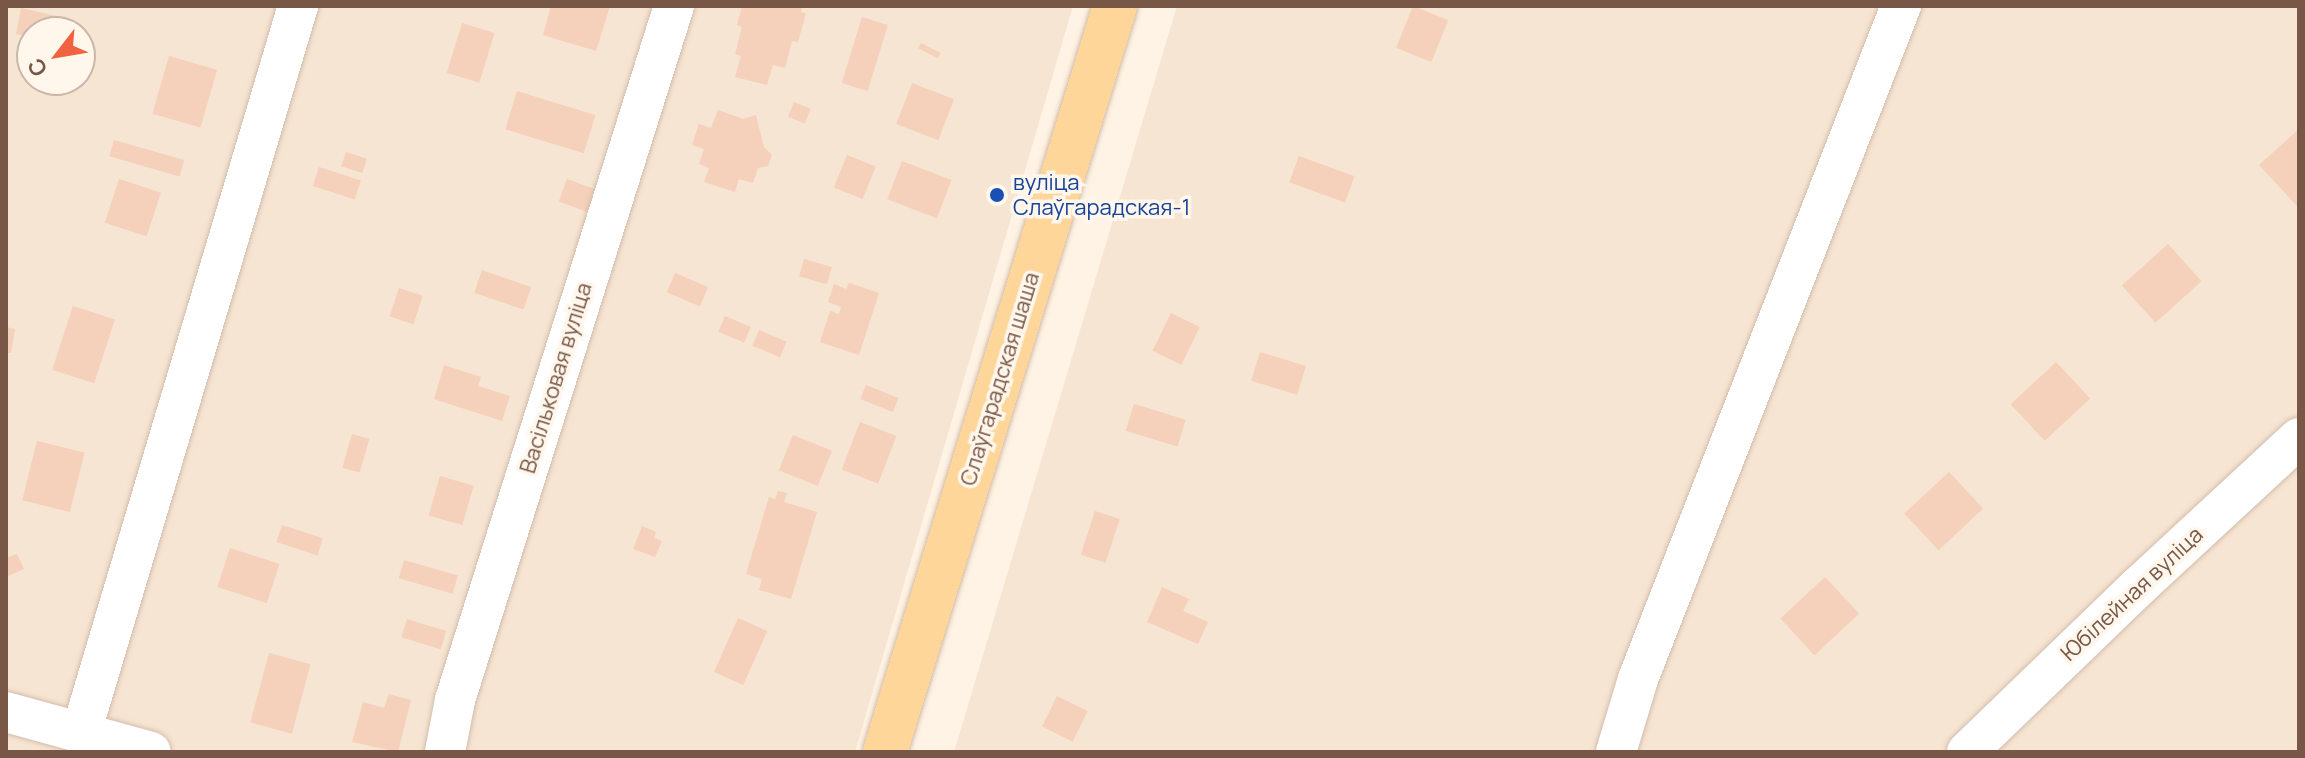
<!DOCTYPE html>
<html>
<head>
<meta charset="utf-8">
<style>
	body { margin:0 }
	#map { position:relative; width:2305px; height:758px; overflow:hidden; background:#fef3e4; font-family:Manrope,sans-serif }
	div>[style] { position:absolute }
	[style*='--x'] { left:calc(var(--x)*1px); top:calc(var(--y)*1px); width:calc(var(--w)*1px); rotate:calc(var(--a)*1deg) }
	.residential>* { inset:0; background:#f6e5d2 }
	.building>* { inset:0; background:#f5d0ba; transform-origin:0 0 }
	.roads { filter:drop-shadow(0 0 2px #d3bcac) drop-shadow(0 0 2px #d3bcac) }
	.street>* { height:40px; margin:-20px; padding:0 20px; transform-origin:20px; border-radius:20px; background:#fff }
	.primary>* { height:44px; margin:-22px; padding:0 22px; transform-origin:22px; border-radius:22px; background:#ffd69a }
	.dots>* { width:22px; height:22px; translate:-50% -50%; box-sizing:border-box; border:4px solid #fff7ec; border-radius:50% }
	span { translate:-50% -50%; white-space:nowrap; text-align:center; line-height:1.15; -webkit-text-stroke:7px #fff7ec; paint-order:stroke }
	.transit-label { font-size:22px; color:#164399 }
	.left { translate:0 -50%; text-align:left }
	.street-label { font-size:22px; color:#795747 }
	.frame { position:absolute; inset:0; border:8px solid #795747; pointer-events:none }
	.north { position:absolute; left:16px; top:16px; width:80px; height:80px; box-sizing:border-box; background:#fff7ec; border:2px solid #c9b7aa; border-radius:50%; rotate:239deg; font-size:22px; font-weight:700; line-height:32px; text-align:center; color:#795747 }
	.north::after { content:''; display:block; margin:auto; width:28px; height:36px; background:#f16241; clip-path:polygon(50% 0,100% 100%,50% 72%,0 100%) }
</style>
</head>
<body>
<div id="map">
	<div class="residential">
		<div style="clip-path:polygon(evenodd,6px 6px,1073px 6px,855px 752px,6px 752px,6px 6px,32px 32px,80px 32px,80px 80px,32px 80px,32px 32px)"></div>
		<div style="clip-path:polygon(1177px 6px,2299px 6px,2299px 752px,954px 752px)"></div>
	</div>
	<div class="building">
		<div style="clip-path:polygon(551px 6px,610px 6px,596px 51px,543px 35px)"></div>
		<div style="clip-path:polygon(742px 6px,802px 6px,801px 12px,806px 13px,798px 42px,792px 41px,785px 68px,773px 65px,767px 85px,735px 77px,741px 56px,735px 54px,742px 27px,737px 25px)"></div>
		<div style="left:1413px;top:6px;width:38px;height:45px;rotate:22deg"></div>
		<div style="clip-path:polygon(21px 8px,70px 19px,66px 32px,32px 32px,32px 38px,16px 34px)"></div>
		<div style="left:862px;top:17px;width:27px;height:69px;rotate:17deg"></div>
		<div style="left:462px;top:23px;width:34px;height:52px;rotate:17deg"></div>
		<div style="left:921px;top:43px;width:22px;height:6px;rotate:27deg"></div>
		<div style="left:169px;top:56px;width:50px;height:60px;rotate:16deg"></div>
		<div style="left:912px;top:83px;width:45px;height:44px;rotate:21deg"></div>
		<div style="left:517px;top:91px;width:82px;height:40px;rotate:17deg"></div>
		<div style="left:794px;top:102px;width:18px;height:16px;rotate:22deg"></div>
		<div style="clip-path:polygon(718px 110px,743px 119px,756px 115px,764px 147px,772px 155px,768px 166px,758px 168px,753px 183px,739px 179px,735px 192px,704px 182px,709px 168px,699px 164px,704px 149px,692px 145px,699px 124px,711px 128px)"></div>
		<div style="clip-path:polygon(2299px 129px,2299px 205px,2297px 206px,2259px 165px)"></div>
		<div style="left:114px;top:140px;width:73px;height:17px;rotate:16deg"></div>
		<div style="left:346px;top:152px;width:22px;height:15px;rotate:18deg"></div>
		<div style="left:847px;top:155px;width:31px;height:35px;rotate:22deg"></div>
		<div style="left:1299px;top:156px;width:59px;height:28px;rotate:20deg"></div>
		<div style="left:902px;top:161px;width:53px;height:41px;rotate:21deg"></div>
		<div style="left:319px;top:167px;width:44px;height:20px;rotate:18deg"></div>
		<div style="left:119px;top:179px;width:44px;height:46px;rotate:18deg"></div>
		<div style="left:567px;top:179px;width:35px;height:24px;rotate:20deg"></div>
		<div style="left:2168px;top:244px;width:50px;height:62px;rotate:48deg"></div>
		<div style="left:804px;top:259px;width:29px;height:18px;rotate:16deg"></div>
		<div style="left:482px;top:270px;width:52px;height:24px;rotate:19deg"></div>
		<div style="left:675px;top:273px;width:36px;height:21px;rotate:23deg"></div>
		<div style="clip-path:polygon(849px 283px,879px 293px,859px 355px,820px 342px,830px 311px,839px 314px,841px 307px,828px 302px,834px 284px,846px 289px)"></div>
		<div style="left:399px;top:288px;width:25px;height:30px;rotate:18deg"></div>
		<div style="left:73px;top:306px;width:44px;height:67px;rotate:18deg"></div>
		<div style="left:1171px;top:313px;width:32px;height:42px;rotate:26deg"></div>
		<div style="left:725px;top:316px;width:28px;height:17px;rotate:23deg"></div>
		<div style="clip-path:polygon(6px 327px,15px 329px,11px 353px,6px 353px)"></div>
		<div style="left:759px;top:330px;width:30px;height:17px;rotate:23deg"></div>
		<div style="left:1260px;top:352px;width:48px;height:30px;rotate:17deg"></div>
		<div style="left:2056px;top:362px;width:50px;height:62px;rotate:47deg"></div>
		<div style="clip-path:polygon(444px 365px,481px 377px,478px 386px,510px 396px,502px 421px,434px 399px)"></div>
		<div style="left:866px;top:385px;width:35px;height:15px;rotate:22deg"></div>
		<div style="left:1134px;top:404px;width:54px;height:28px;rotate:17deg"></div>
		<div style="left:860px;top:422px;width:39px;height:51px;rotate:21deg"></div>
		<div style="left:352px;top:434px;width:18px;height:35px;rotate:16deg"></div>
		<div style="left:793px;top:435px;width:42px;height:38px;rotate:22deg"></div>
		<div style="left:37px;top:441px;width:49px;height:61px;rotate:14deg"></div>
		<div style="left:1949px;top:472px;width:50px;height:61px;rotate:47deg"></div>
		<div style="left:440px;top:476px;width:35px;height:41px;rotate:16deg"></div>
		<div style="clip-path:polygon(778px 491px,787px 493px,784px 502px,817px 512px,791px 599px,759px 590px,762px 579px,746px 574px,769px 497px,775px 499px)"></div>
		<div style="left:1095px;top:511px;width:26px;height:46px;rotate:18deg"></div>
		<div style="left:282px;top:525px;width:43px;height:18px;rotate:18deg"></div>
		<div style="clip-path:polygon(642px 526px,656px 532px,654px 538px,662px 541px,655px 557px,633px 549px)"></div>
		<div style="left:230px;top:548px;width:52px;height:41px;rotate:18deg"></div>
		<div style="clip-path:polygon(17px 554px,24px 569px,6px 577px,6px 558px)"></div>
		<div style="left:404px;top:560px;width:56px;height:19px;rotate:16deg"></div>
		<div style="left:1825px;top:577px;width:50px;height:61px;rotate:47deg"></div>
		<div style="clip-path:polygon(1162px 587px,1189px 599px,1183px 611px,1208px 622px,1198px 644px,1147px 622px)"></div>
		<div style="left:738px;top:618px;width:32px;height:59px;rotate:24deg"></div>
		<div style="left:407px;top:619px;width:41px;height:19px;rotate:17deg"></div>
		<div style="left:269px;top:653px;width:43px;height:72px;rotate:15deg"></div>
		<div style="clip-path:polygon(389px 694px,411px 700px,398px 752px,352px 742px,363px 702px,384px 708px)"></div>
		<div style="left:1057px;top:696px;width:34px;height:34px;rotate:26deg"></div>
	</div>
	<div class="roads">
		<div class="street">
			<div style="--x:6;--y:712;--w:150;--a:15.4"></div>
			<div style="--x:81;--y:733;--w:759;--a:-73.38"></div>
			<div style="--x:445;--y:752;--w:53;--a:-79.1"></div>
			<div style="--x:455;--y:700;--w:728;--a:-72.49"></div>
			<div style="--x:1616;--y:752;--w:76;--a:-73.2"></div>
			<div style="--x:1638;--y:679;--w:723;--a:-68.66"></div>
			<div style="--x:1967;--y:752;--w:238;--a:-44"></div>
			<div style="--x:2138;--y:587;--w:219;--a:-42.8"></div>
		</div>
		<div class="primary">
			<div style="--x:885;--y:752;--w:781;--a:-72.86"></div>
		</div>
	</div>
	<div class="dots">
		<div style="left:997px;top:195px;background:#1a4fb4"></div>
	</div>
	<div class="transit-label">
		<span class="left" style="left:1013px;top:195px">вуліца<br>Слаўгарадская-1</span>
	</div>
	<div class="street-label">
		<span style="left:556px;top:378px;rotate:-73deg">Васільковая вуліца</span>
		<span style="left:1000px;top:379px;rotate:-73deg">Слаўгарадская шаша</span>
		<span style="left:2132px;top:594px;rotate:-43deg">Юбілейная вуліца</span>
	</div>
	<div class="frame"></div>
	<div class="north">С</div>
</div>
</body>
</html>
